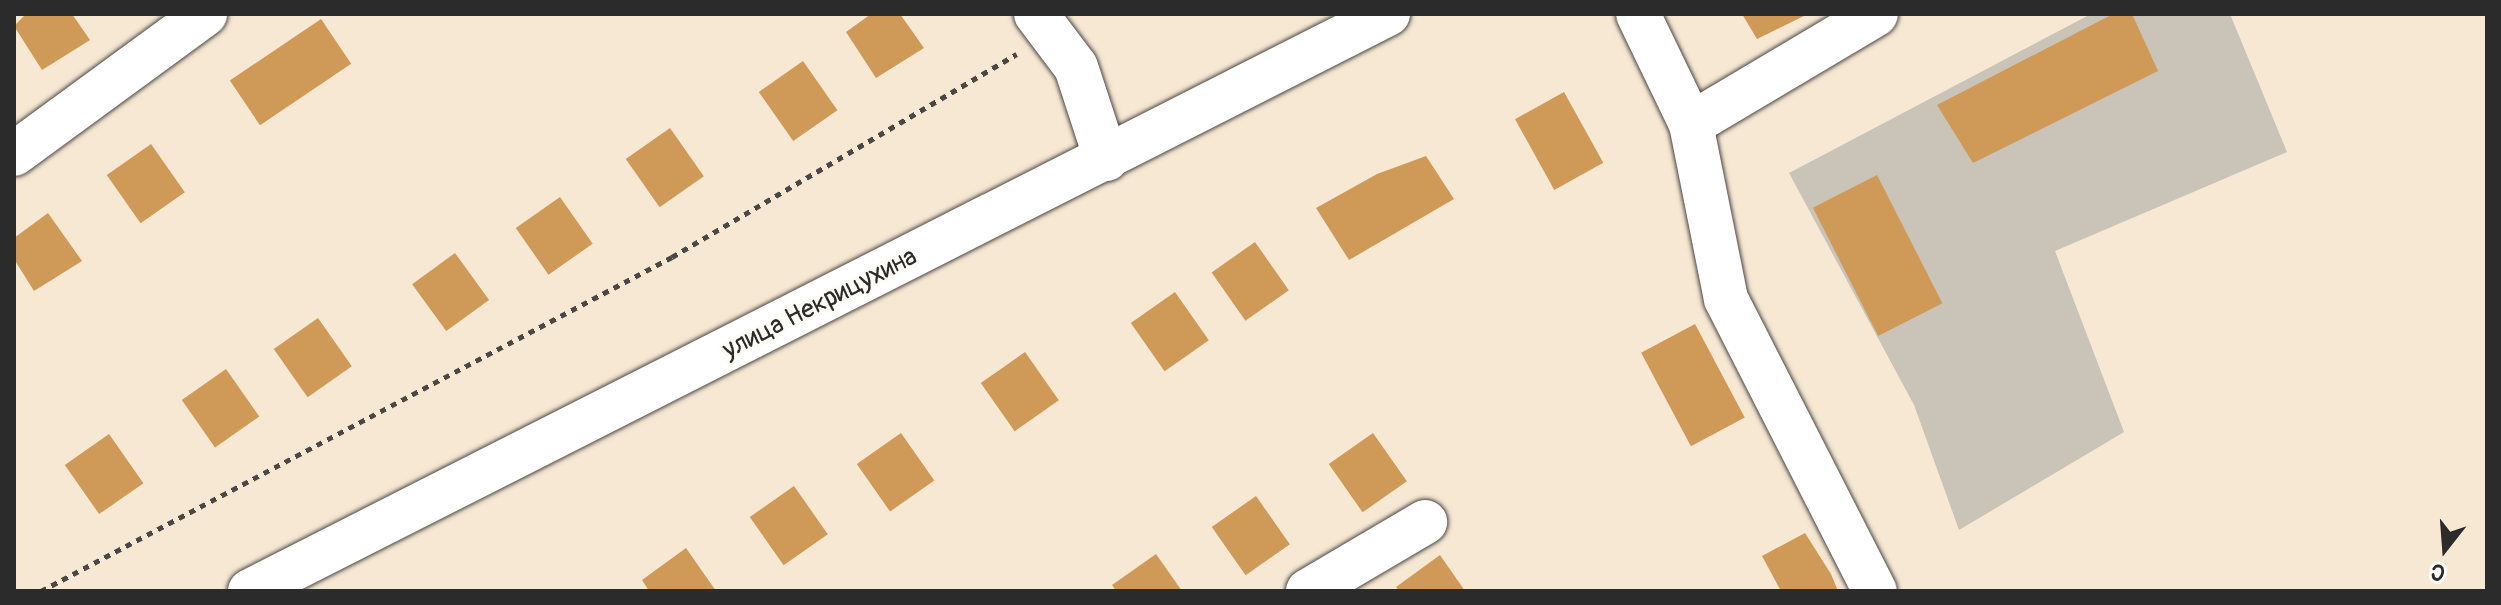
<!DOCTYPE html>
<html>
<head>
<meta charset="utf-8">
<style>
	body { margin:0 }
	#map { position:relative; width:2501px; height:605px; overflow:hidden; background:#f7e8d3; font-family:Pangolin,sans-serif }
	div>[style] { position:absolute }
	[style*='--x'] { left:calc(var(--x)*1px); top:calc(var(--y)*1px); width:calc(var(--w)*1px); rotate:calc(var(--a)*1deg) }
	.industrial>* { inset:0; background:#cac3b8 }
	.building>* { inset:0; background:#cf9a58; transform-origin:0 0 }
	.path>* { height:5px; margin-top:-2.5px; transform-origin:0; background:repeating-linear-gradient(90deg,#4a4744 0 6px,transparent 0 12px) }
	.roads { filter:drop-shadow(0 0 2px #4a4744) drop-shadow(0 0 2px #4a4744) }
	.minor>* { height:44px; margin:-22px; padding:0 22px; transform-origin:22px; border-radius:22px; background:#fff }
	span { translate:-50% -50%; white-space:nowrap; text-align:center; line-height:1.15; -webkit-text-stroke:7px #fdfcf7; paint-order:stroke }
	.street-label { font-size:26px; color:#2b2b2b }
	.frame { position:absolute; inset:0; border:16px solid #2b2b2b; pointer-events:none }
	.north { position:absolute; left:2405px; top:509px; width:80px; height:80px; -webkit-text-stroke:6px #fdfcf7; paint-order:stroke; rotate:197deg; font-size:22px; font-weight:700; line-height:32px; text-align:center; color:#2b2b2b }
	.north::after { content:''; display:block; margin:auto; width:28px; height:36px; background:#2b2b2b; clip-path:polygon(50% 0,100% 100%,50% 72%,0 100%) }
</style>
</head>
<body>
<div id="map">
	<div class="industrial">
		<div style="clip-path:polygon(2091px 14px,2230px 14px,2287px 152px,2055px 251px,2124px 432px,1959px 530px,1914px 405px,1789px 173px)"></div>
	</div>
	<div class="building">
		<div style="clip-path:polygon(26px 14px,72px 14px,90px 40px,42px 70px,14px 26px)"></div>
		<div style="clip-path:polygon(871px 14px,900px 14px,924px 48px,876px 78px,846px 32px)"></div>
		<div style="clip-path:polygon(1742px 14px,1808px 14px,1757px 39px)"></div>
		<div style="clip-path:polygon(2113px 14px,2132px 14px,2158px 71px,1973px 163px,1937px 105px)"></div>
		<div style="left:321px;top:19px;width:54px;height:110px;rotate:56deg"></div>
		<div style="left:803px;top:61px;width:60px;height:54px;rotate:55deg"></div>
		<div style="left:1564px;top:92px;width:81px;height:56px;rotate:61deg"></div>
		<div style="left:670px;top:128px;width:59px;height:54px;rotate:55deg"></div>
		<div style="left:151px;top:144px;width:59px;height:54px;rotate:55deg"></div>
		<div style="clip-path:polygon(1426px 156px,1454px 199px,1349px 260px,1316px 208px,1377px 174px)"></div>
		<div style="left:1877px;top:175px;width:144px;height:72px;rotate:63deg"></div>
		<div style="left:560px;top:197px;width:57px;height:54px;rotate:55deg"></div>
		<div style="clip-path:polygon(48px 213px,82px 261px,34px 291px,14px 259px,14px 238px)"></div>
		<div style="left:1255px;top:242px;width:59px;height:53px;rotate:55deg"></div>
		<div style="left:455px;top:253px;width:58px;height:53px;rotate:54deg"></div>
		<div style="left:1175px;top:292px;width:59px;height:54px;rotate:55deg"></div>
		<div style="left:318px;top:318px;width:59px;height:54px;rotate:55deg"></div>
		<div style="left:1695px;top:324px;width:106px;height:61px;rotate:62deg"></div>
		<div style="left:1025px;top:352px;width:59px;height:54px;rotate:55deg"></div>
		<div style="left:226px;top:369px;width:58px;height:54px;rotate:55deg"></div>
		<div style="left:901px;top:433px;width:58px;height:54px;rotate:55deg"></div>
		<div style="left:1373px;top:433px;width:59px;height:54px;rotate:55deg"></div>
		<div style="left:109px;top:434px;width:60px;height:54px;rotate:55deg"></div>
		<div style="left:794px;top:486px;width:59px;height:54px;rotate:55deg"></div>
		<div style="left:1256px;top:496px;width:59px;height:54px;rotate:55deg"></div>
		<div style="clip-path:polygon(1805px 533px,1831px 574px,1838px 591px,1781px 591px,1762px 556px)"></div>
		<div style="clip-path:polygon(686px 548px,716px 591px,649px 591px,642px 580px)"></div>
		<div style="clip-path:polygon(1156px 554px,1182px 591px,1116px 591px,1112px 585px)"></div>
		<div style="clip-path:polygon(1440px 555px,1465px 591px,1399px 591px,1396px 587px)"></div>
	</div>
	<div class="path">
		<div style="--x:41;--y:591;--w:714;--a:-27.89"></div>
		<div style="--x:672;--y:257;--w:400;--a:-30.5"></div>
	</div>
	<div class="roads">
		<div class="minor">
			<div style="--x:1036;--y:14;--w:66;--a:53"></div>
			<div style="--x:1076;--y:67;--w:97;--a:71.9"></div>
			<div style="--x:1638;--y:14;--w:122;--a:64.3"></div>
			<div style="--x:1691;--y:124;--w:178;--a:78.7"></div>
			<div style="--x:1726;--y:299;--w:328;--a:63"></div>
			<div style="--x:1691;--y:124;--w:215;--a:-30.7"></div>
			<div style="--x:14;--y:154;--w:237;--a:-36.2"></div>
			<div style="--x:250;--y:591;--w:1276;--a:-26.89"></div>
			<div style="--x:1308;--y:591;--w:136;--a:-30.5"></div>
		</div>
	</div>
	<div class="street-label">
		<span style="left:820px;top:304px;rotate:-27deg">улица Некрицухина</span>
	</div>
	<div class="frame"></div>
	<div class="north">С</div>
</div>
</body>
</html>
